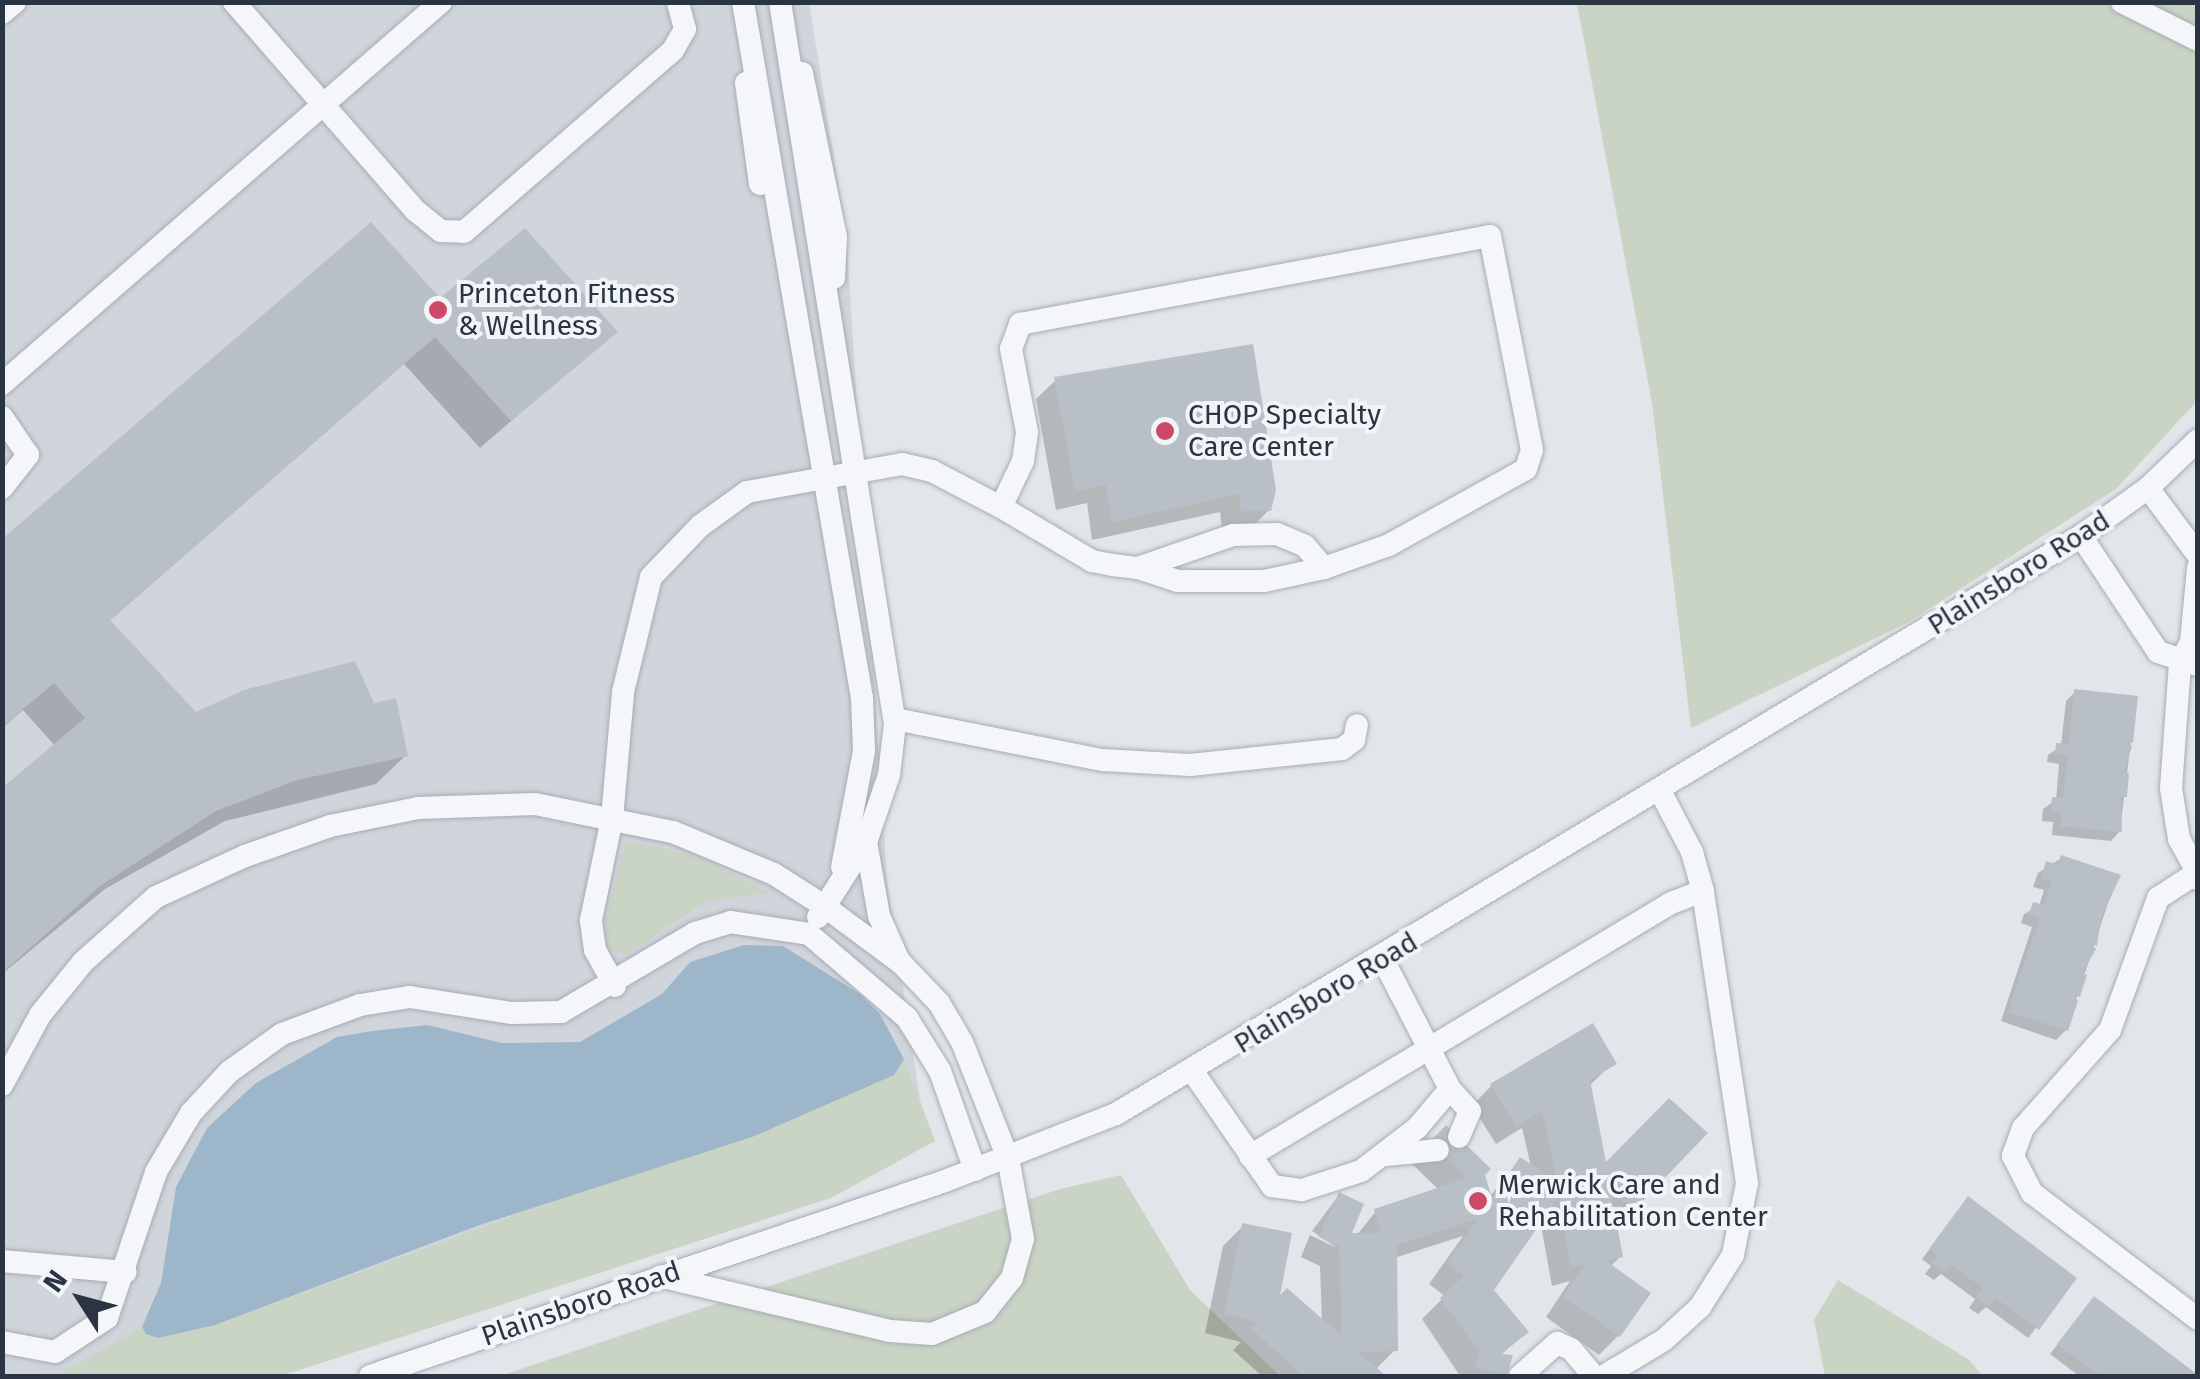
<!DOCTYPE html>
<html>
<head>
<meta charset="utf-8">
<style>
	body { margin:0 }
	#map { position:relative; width:2200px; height:1379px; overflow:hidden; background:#e2e6ea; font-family:"Fira Sans",sans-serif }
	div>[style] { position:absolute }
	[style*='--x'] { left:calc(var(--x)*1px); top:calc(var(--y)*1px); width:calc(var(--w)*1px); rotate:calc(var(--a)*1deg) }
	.built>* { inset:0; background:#d0d5dc }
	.green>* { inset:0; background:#c9d4c4 }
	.water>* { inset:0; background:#9eb6c9 }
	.shadow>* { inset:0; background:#0003 }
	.building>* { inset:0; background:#b9bfc7 }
	.roads { filter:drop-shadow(0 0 2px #a7adb4) drop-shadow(0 0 2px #a7adb4) }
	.minor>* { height:22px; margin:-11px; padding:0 11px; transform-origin:11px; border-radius:11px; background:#f5f6f9 }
	.dots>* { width:28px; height:28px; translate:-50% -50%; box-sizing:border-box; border:5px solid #f2f5f8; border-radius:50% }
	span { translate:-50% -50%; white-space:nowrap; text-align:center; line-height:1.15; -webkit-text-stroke:8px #f2f5f8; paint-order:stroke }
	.poi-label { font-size:28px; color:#2a3442 }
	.left { translate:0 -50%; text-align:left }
	.street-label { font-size:28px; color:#2a3442 }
	.frame { position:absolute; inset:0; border:5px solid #2a3442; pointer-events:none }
	.north { position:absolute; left:30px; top:1249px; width:100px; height:100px; -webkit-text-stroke:8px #f2f5f8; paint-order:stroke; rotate:306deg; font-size:28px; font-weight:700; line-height:40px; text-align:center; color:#2a3442 }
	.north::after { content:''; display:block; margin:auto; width:35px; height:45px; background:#2a3442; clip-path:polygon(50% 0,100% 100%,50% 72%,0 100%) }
</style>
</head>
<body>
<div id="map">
	<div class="built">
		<div style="clip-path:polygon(14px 2px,809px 3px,846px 231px,887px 880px,926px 1140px,252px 1376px,3px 1376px,3px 12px)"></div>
	</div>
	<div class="green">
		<div style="clip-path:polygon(1577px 3px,2197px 3px,2197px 401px,2116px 489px,1907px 623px,1691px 728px,1652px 403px)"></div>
		<div style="clip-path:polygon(626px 841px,694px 855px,770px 893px,706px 901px,626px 955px,607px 950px,605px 923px)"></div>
		<div style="clip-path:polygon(904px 1059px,935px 1141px,831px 1198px,281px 1376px,57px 1376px,142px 1327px,158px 1338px,216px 1325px,844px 1095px,894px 1075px)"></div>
		<div style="clip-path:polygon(1121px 1175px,1190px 1290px,1280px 1376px,500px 1376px,1060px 1189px)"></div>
		<div style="clip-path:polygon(1838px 1280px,1968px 1359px,1983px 1376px,1825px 1376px,1814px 1320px)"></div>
	</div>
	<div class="water">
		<div style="clip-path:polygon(744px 945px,783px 946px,860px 994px,880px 1014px,904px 1059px,894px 1075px,752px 1137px,477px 1226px,215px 1325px,158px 1338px,146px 1334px,142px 1327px,161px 1283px,176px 1187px,207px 1128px,256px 1083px,337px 1037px,372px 1031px,427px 1025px,502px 1043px,580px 1042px,662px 994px,690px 962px)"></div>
	</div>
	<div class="shadow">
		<div style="clip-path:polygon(440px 302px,614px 332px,480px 448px,404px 364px,108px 622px,195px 715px,373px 706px,406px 755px,376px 784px,225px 821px,105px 889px,2px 974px,2px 791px,55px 746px,23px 710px,2px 728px,2px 543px)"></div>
		<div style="clip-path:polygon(1056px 380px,1269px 510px,1249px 530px,1222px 530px,1220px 512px,1092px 540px,1087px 503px,1056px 510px,1036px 399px)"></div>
		<div style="clip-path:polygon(2075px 692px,2131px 741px,2120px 831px,2111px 841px,2052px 835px,2053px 822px,2042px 821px,2043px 809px,2056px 800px,2059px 764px,2047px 762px,2048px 755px,2061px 746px,2066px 701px)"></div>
		<div style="clip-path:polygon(2062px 858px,2117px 876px,2066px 1030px,2056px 1040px,2001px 1021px,2032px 927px,2021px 923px,2024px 914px,2039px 906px,2044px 890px,2033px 887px,2038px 873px)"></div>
		<div style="clip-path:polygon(1613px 1063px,1589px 1086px,1604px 1167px,1704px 1133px,1615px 1226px,1621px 1256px,1610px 1267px,1618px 1336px,1599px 1355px,1546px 1317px,1570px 1281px,1552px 1286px,1540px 1220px,1491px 1290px,1526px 1331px,1500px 1356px,1502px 1376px,1460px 1376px,1422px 1319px,1445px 1296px,1429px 1284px,1463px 1236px,1394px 1258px,1395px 1350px,1375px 1370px,1382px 1376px,1262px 1376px,1233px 1350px,1241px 1342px,1205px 1333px,1223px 1246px,1243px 1226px,1277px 1302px,1322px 1322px,1320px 1266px,1301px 1257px,1310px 1235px,1337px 1248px,1312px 1231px,1339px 1195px,1348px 1235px,1357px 1235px,1376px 1211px,1439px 1190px,1412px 1164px,1446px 1129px,1483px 1174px,1489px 1197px,1521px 1160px,1531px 1167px,1522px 1128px,1496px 1144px,1472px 1106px,1491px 1086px)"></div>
		<div style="clip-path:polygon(1968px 1199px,2074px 1278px,2028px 1338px,1986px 1307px,1978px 1314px,1969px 1308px,1975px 1299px,1941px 1274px,1934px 1280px,1925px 1274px,1931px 1266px,1922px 1259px)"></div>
		<div style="clip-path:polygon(2094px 1299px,2195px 1376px,2079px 1376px,2050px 1354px)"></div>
	</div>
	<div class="building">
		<div style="clip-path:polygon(371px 222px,440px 298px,525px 228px,618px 332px,511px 421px,435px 337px,110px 620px,196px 712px,244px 690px,355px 661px,374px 703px,396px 698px,408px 756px,297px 780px,216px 811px,100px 886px,2px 973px,2px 788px,85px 718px,54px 683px,2px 727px,2px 539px)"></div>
		<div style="clip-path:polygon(1253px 344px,1276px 490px,1271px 511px,1241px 511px,1239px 494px,1112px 522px,1106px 485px,1075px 491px,1054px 377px)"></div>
		<div style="clip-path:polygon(2074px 689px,2138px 696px,2133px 743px,2126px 742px,2132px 746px,2124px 772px,2129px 773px,2127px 797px,2121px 797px,2122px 832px,2060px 826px,2062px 814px,2050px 812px,2052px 797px,2063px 798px,2068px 755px,2055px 754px,2056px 743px,2069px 744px)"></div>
		<div style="clip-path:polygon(2061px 855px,2121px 875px,2101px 918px,2097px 946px,2091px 944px,2096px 949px,2082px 974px,2087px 975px,2080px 997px,2073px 995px,2078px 1001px,2068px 1031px,2008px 1012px,2040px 918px,2029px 914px,2033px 902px,2044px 905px,2052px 881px,2041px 878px,2046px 861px,2058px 865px)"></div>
		<div style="clip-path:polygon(1593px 1023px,1617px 1064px,1590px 1080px,1606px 1162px,1669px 1098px,1708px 1133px,1633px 1211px,1610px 1189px,1623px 1257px,1606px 1261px,1651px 1293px,1620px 1337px,1563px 1296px,1586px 1264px,1571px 1267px,1558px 1198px,1494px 1290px,1529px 1332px,1501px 1354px,1513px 1355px,1507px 1375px,1475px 1368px,1480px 1352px,1440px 1298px,1464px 1276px,1447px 1263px,1478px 1219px,1397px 1245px,1398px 1351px,1358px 1352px,1386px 1376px,1303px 1376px,1251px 1328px,1258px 1322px,1224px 1314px,1242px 1223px,1292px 1233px,1280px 1295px,1287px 1288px,1342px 1336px,1339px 1246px,1319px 1237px,1339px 1192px,1364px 1204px,1352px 1233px,1381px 1233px,1374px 1209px,1467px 1178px,1430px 1142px,1446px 1125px,1491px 1169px,1485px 1175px,1492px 1198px,1520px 1157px,1557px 1181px,1542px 1111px,1516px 1126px,1490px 1084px)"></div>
		<div style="clip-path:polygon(1968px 1196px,2077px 1278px,2039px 1330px,1996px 1298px,1989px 1307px,1976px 1297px,1983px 1288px,1951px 1265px,1945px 1273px,1933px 1264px,1938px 1256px,1929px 1249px)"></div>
		<div style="clip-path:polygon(2094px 1296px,2198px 1375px,2198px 1376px,2100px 1376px,2057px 1344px)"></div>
	</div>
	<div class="roads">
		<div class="minor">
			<div style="--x:234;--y:2;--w:277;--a:49"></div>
			<div style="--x:416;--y:211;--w:32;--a:39"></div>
			<div style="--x:441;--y:231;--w:23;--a:2"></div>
			<div style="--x:464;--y:232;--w:277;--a:-41"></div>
			<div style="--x:673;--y:50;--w:24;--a:-60"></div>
			<div style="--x:685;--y:29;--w:28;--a:-105"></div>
			<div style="--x:743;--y:2;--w:706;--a:80.3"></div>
			<div style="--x:862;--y:698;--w:53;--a:87.8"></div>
			<div style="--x:864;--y:751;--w:118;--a:100.7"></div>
			<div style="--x:780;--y:2;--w:731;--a:80.95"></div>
			<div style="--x:895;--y:724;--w:51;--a:96.7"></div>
			<div style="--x:889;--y:775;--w:71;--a:108.9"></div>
			<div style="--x:866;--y:842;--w:89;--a:122.6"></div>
			<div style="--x:2122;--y:2;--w:85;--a:26.6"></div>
			<div style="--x:2;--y:13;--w:17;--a:-40"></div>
			<div style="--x:802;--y:73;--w:167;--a:78.3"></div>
			<div style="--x:836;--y:237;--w:41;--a:92.8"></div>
			<div style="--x:746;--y:83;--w:102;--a:82.1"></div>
			<div style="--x:2;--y:384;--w:582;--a:-41.03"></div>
			<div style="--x:2;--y:417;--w:46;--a:55.6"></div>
			<div style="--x:28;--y:455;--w:42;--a:128.2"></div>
			<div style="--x:2148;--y:488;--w:84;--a:53.3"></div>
			<div style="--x:1001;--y:507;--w:106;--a:30.7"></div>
			<div style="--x:1092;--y:561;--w:21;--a:11"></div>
			<div style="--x:1113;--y:565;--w:25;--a:7"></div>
			<div style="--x:1138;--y:568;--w:101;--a:-19.2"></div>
			<div style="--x:1233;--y:535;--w:44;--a:-1.3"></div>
			<div style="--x:1277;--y:534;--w:30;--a:23"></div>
			<div style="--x:1305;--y:546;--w:29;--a:49"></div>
			<div style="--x:2081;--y:536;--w:139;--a:56.4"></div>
			<div style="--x:2158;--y:652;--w:42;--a:18"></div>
			<div style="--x:2198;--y:568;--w:74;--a:95.4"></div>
			<div style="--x:2191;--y:642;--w:24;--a:118"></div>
			<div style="--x:2180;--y:663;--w:125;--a:94.1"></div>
			<div style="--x:2171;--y:788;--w:52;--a:81.1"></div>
			<div style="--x:2179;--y:839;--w:39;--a:61"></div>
			<div style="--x:895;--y:719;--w:212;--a:11.2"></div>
			<div style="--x:1103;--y:760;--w:87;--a:3.3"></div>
			<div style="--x:1190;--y:765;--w:153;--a:-6"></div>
			<div style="--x:1342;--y:749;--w:15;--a:-37"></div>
			<div style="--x:1354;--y:740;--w:15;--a:-79"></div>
			<div style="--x:866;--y:842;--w:75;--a:80"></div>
			<div style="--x:879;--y:916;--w:47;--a:66.2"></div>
			<div style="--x:2198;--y:879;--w:6;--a:-121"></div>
			<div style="--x:2195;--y:874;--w:44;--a:147"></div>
			<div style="--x:2158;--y:898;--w:140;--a:110"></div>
			<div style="--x:2110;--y:1030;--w:131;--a:131.6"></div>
			<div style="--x:2023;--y:1128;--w:30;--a:110"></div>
			<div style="--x:2013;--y:1156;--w:42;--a:62.8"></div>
			<div style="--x:2032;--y:1193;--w:208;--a:37.2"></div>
			<div style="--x:615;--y:986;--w:41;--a:-119.1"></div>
			<div style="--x:595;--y:950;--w:30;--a:-98"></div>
			<div style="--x:591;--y:920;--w:103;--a:-78.3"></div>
			<div style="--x:612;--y:819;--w:127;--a:-85"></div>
			<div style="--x:623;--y:692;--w:118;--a:-76.3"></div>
			<div style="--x:651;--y:577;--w:71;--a:-46.1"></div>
			<div style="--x:700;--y:526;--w:58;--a:-35.9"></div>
			<div style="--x:747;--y:492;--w:158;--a:-10.2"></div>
			<div style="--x:902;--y:464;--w:31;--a:13"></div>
			<div style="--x:932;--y:471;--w:78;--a:27.6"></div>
			<div style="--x:1001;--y:507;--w:51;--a:-64.4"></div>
			<div style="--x:1023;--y:461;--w:29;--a:-82"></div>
			<div style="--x:1027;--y:432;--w:85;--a:-100.9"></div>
			<div style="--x:1011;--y:349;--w:27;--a:-70"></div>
			<div style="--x:1020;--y:324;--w:478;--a:-10.6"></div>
			<div style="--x:1490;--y:236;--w:218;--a:78.9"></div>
			<div style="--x:1532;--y:450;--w:20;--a:108"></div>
			<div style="--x:1526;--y:469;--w:157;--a:151"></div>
			<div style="--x:1389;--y:545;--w:69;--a:160.5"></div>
			<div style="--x:1324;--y:568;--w:61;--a:167.8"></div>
			<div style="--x:1264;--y:581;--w:86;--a:180"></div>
			<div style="--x:1178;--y:581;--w:42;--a:-162"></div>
			<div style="--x:1193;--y:1072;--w:139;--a:55.3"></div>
			<div style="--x:1272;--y:1186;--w:30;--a:8"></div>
			<div style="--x:1302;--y:1190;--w:62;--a:-17.9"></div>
			<div style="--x:1361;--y:1171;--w:71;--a:-37.5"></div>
			<div style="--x:1417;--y:1128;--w:51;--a:-49.8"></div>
			<div style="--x:1450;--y:1089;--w:145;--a:-117.4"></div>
			<div style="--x:2;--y:1085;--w:80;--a:-61.5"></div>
			<div style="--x:40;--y:1015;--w:68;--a:-50.9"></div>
			<div style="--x:83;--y:962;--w:98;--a:-41.7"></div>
			<div style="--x:156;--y:897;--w:98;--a:-24.7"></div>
			<div style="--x:245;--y:856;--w:90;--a:-19.4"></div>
			<div style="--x:330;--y:826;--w:90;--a:-11.6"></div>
			<div style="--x:418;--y:808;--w:117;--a:-2"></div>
			<div style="--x:535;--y:804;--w:141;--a:11.5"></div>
			<div style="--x:673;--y:832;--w:109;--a:22.6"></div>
			<div style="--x:774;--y:874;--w:59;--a:32.6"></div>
			<div style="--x:824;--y:906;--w:96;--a:36.5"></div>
			<div style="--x:901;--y:963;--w:55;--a:46.5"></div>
			<div style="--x:939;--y:1003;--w:45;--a:59.5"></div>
			<div style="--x:962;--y:1042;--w:125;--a:68.4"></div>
			<div style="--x:1008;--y:1158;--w:82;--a:79.5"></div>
			<div style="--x:1023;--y:1239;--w:41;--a:105.8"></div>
			<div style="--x:1012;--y:1278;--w:43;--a:128.5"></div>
			<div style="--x:985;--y:1312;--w:57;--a:157.5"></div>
			<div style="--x:932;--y:1334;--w:42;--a:-175.9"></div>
			<div style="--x:890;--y:1331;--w:236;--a:-166.6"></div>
			<div style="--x:1450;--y:1089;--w:30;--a:48"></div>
			<div style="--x:1470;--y:1111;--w:28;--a:113"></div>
			<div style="--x:1386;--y:1155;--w:52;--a:-5.5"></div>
			<div style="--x:1250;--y:1156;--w:491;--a:-31"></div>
			<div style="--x:1671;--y:903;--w:34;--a:-21"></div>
			<div style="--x:2;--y:1261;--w:124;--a:5.1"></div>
			<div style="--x:2;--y:1342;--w:54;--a:10.7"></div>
			<div style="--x:55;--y:1352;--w:62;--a:-33.2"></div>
			<div style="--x:107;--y:1318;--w:154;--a:-71.4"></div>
			<div style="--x:156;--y:1172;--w:69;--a:-59.3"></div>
			<div style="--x:191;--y:1113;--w:56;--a:-47.2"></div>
			<div style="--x:229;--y:1072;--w:65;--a:-35.6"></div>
			<div style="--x:282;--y:1034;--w:83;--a:-20.4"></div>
			<div style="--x:360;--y:1005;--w:51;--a:-9.1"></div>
			<div style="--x:410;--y:997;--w:102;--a:9"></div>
			<div style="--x:511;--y:1013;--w:50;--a:-1.1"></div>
			<div style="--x:561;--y:1012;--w:156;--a:-30.5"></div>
			<div style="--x:695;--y:933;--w:37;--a:-17"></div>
			<div style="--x:730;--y:922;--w:80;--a:8.6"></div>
			<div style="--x:809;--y:934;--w:129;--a:40.6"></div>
			<div style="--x:907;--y:1018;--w:62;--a:58.1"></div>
			<div style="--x:940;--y:1071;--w:105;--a:70.5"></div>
			<div style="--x:370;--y:1376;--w:607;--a:-18.73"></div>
			<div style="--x:945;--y:1181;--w:184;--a:-21.4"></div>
			<div style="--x:1116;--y:1114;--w:1125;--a:-30.92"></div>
			<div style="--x:2081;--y:536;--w:82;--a:-35.6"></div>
			<div style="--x:2148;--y:488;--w:69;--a:-43.8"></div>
			<div style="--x:1520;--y:1376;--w:50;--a:-41.7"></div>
			<div style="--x:1557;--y:1343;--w:15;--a:23"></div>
			<div style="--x:1571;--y:1349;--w:35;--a:50"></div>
			<div style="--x:1604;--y:1376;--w:70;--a:-31"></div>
			<div style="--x:1664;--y:1340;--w:49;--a:-42.5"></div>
			<div style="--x:1700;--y:1307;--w:62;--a:-57.6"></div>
			<div style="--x:1733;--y:1255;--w:73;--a:-79"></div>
			<div style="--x:1747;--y:1183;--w:295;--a:-98.6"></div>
			<div style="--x:1703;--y:891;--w:41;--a:-105.8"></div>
			<div style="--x:1692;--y:852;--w:67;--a:-117.7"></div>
		</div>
	</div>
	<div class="dots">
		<div style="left:438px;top:310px;background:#cc4a66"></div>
		<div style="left:1165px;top:431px;background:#cc4a66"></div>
		<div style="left:1478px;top:1201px;background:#cc4a66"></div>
	</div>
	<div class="poi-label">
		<span class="left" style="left:458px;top:310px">Princeton Fitness<br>&amp; Wellness</span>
		<span class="left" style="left:1188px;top:431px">CHOP Specialty<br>Care Center</span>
		<span class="left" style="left:1498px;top:1201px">Merwick Care and<br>Rehabilitation Center</span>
	</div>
	<div class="street-label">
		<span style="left:2019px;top:573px;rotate:-32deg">Plainsboro Road</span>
		<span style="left:1326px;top:993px;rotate:-31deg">Plainsboro Road</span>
		<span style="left:581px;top:1304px;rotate:-19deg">Plainsboro Road</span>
	</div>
	<div class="frame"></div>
	<div class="north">N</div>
</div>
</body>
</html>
